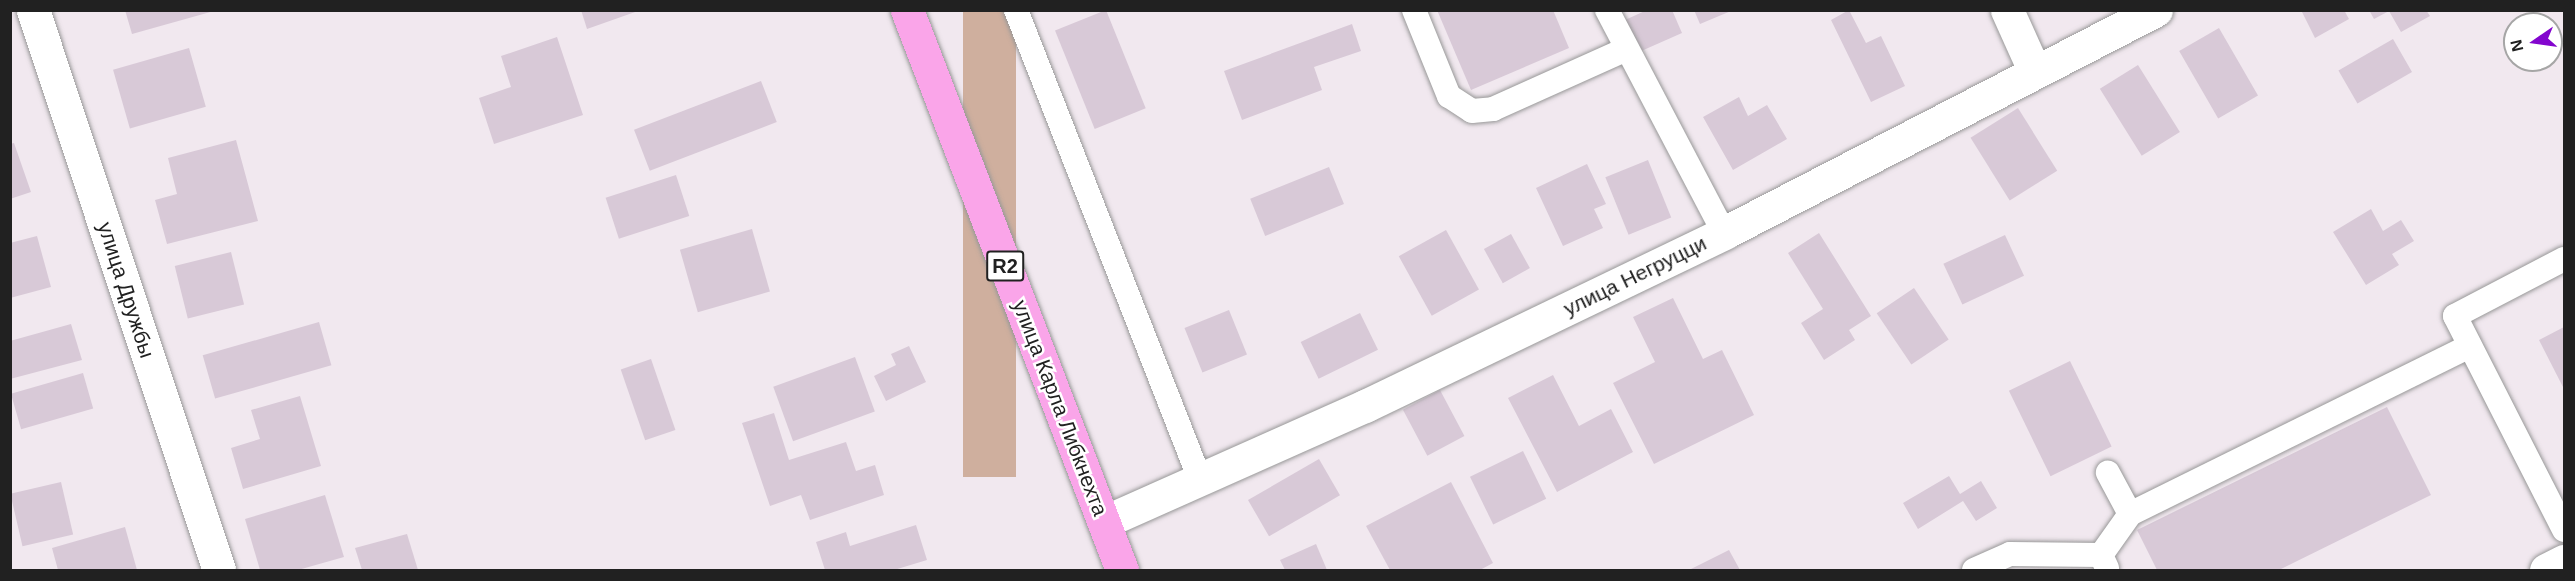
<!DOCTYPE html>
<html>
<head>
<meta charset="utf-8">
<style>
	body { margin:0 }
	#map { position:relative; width:2575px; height:581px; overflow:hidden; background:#f1e8ef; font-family:Arial,sans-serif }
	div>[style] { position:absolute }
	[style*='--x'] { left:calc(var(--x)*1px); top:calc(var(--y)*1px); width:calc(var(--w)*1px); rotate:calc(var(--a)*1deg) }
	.forest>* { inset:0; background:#cfaf9e; transform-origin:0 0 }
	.building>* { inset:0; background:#d8c9d7; transform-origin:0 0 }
	.roads { filter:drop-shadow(0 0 2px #989898) drop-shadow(0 0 2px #989898) }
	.service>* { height:24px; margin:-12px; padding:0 12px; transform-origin:12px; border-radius:12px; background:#fff }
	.minor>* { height:33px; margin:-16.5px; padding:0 16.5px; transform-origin:16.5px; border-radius:16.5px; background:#fff }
	.primary>* { height:33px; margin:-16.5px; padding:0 16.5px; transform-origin:16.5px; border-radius:16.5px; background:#faa5e9 }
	span { translate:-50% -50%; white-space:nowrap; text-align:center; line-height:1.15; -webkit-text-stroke:5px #fff; paint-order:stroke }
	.shield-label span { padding:2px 4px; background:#fff; border:2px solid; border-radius:4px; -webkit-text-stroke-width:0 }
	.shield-label { font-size:20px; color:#212121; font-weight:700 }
	.street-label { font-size:21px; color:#212121 }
	.frame { position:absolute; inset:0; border:12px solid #212121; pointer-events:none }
	.north { position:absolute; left:2503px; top:12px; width:60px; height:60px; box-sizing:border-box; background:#fff; border:2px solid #a6a6a6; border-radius:50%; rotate:257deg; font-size:16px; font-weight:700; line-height:24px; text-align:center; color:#212121 }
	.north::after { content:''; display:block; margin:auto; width:21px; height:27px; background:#8305ce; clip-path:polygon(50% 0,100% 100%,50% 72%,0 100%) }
</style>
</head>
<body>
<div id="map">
	<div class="forest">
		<div style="left:963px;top:11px;width:53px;height:466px"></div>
	</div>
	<div class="building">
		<div style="clip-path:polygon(125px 10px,214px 10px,214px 11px,132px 34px)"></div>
		<div style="clip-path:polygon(581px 10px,638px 10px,638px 11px,587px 29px)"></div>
		<div style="left:1106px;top:10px;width:106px;height:55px;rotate:68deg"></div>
		<div style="clip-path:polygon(1437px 10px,1553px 10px,1569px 48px,1471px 90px)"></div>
		<div style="clip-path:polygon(1647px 10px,1672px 10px,1682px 33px,1639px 52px,1625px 20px)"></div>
		<div style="clip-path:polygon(1694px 10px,1731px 10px,1731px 11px,1700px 24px)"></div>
		<div style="clip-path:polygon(1849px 10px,1866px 43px,1881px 36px,1905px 86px,1871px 102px,1831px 20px)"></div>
		<div style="clip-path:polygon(2301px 10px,2344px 10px,2349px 19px,2315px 38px)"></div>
		<div style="clip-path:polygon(2369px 10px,2426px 10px,2430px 16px,2401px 32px,2389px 11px,2374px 19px)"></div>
		<div style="clip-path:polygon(1352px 24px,1361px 51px,1314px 67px,1322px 90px,1242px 120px,1224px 71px)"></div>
		<div style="left:2219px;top:28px;width:78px;height:46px;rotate:60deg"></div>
		<div style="clip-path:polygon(557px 37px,583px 115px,494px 144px,479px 98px,511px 87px,501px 56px)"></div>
		<div style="left:2393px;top:39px;width:38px;height:63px;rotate:60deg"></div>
		<div style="left:189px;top:48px;width:61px;height:79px;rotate:74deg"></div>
		<div style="left:2138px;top:65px;width:79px;height:45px;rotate:58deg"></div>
		<div style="left:761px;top:81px;width:44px;height:136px;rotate:69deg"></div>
		<div style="clip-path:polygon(1739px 97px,1748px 116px,1767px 105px,1787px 139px,1733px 170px,1703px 117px)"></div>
		<div style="left:2018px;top:108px;width:74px;height:56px;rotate:58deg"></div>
		<div style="clip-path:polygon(236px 140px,258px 221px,167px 244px,155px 200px,177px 194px,168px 158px)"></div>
		<div style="clip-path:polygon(14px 143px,31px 192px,10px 199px,10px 144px)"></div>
		<div style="left:1648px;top:160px;width:62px;height:46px;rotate:68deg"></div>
		<div style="clip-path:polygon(1587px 164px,1606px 204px,1594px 209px,1603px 228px,1563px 246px,1536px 188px)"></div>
		<div style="left:1329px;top:167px;width:40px;height:85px;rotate:68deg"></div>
		<div style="left:676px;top:175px;width:43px;height:74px;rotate:72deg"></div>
		<div style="clip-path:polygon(2371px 209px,2383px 231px,2401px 220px,2414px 241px,2392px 254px,2399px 265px,2366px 285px,2333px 232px)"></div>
		<div style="left:752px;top:229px;width:65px;height:75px;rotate:74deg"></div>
		<div style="left:1446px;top:230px;width:68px;height:54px;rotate:61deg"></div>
		<div style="clip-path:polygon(1819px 233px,1871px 316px,1849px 330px,1855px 340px,1824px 360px,1801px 323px,1823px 309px,1788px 253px)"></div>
		<div style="left:1511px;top:234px;width:39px;height:31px;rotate:61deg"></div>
		<div style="left:2005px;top:235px;width:45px;height:68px;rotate:65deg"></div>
		<div style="clip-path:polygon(37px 236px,51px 287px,10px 298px,10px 243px)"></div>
		<div style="left:231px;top:252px;width:54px;height:58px;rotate:76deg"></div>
		<div style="left:1914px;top:288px;width:62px;height:45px;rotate:56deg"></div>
		<div style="clip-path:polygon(1673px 298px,1703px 359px,1722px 350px,1754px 415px,1654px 464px,1613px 383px,1655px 362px,1633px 317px)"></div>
		<div style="left:1229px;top:310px;width:48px;height:48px;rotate:68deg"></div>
		<div style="left:1360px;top:313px;width:41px;height:66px;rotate:64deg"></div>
		<div style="left:319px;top:322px;width:45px;height:121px;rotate:74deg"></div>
		<div style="clip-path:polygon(71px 324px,82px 360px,10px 379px,10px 341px)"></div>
		<div style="clip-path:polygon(2564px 327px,2564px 389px,2539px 340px)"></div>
		<div style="clip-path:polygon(909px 346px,926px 382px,886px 401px,874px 376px,896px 365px,891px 354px)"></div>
		<div style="left:855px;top:357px;width:58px;height:87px;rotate:70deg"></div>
		<div style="left:651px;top:359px;width:75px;height:32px;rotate:71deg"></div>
		<div style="left:2070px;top:361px;width:95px;height:68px;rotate:64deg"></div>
		<div style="left:83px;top:373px;width:37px;height:75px;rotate:74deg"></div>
		<div style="clip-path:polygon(1553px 375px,1579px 426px,1611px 409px,1633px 452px,1557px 492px,1508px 398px)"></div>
		<div style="left:1440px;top:390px;width:52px;height:42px;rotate:62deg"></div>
		<div style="clip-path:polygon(300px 396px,321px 466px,243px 489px,231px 448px,260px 439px,251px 410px)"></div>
		<div style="clip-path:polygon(2387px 407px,2431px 495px,2279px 570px,2157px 570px,2137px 530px)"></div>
		<div style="clip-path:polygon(774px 413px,789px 460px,846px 442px,856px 471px,875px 465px,884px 495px,810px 520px,801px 495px,770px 506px,742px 423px)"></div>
		<div style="left:1523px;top:451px;width:53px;height:59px;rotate:64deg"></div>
		<div style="left:1319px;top:459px;width:42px;height:82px;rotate:60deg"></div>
		<div style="clip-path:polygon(1949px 476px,1960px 494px,1981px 481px,1997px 508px,1976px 521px,1963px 501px,1918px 529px,1903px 503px)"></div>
		<div style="left:61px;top:482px;width:54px;height:52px;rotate:77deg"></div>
		<div style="clip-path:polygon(1451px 482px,1493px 563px,1480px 570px,1390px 570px,1366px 526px)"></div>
		<div style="clip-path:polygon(325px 495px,344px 557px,298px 570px,260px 570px,245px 519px)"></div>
		<div style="clip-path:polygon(916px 525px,927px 560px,894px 570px,825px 570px,816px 542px,846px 532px,850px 546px)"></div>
		<div style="clip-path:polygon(125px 527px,137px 570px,58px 570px,52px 548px)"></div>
		<div style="clip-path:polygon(407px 534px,418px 570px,362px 570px,355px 548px)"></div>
		<div style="clip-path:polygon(1316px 544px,1327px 570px,1285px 570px,1280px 560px)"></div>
		<div style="clip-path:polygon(1729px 550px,1740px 570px,1689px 570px)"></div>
	</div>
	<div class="roads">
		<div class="service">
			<div style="--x:1016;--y:10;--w:507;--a:68.6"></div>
			<div style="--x:1414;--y:10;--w:93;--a:67.9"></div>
			<div style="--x:1449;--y:96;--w:27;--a:33"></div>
			<div style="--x:1472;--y:111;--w:21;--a:-5"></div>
			<div style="--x:1493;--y:109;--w:144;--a:-24.2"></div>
			<div style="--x:1607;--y:10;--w:252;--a:62.3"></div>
			<div style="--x:2564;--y:259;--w:123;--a:152.4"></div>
			<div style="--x:2455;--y:316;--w:240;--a:63"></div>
			<div style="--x:2130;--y:514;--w:379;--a:-26.3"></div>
			<div style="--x:2107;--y:568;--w:14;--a:-115"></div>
			<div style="--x:2101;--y:555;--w:50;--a:-54.7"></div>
			<div style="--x:2130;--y:514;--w:47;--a:-118.2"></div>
			<div style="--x:1974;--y:570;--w:39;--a:-24"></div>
			<div style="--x:2010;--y:554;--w:91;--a:0.6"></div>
		</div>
		<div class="minor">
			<div style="--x:33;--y:10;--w:590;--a:71.63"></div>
			<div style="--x:2007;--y:10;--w:66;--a:65.8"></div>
			<div style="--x:1104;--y:522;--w:286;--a:-24"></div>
			<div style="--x:1365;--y:406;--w:399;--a:-25.7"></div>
			<div style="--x:1724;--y:233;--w:486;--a:-27.3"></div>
			<div style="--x:2546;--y:570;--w:20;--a:-27"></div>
		</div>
		<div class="primary">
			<div style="--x:907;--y:10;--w:600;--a:69"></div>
		</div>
	</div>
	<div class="shield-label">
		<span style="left:1005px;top:266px">R2</span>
	</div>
	<div class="street-label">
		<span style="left:1635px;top:276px;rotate:-26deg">улица Негруцци</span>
		<span style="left:126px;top:290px;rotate:72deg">улица Дружбы</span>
		<span style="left:1060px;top:408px;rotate:69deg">улица Карла Либкнехта</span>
	</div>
	<div class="frame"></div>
	<div class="north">N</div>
</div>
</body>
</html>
